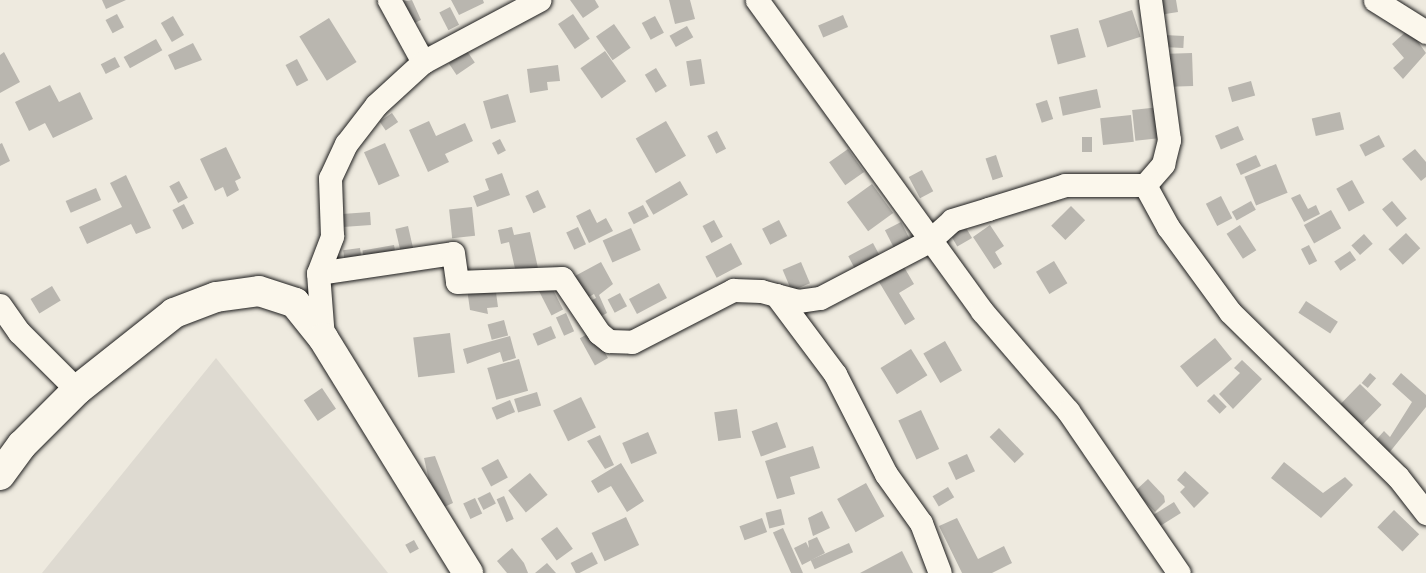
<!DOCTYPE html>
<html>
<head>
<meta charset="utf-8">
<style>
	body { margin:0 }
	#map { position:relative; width:1426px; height:573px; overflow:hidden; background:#eeeadf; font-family:"Indie Flower",sans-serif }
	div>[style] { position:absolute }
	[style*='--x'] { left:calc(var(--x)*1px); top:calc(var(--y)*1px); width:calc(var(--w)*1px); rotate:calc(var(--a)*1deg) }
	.built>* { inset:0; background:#dedad1 }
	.building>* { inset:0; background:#b9b6af; transform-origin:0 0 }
	.roads { filter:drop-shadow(0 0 2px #1c1c1c) drop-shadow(0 0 2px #1c1c1c) }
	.minor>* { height:23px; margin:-11.5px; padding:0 11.5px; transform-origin:11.5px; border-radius:11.5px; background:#fbf7ec }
	.tertiary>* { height:30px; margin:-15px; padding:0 15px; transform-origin:15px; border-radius:15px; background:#fbf7ec }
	span { translate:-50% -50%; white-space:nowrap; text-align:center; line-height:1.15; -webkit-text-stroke:7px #fbf7ec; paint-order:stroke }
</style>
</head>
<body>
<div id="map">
	<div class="built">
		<div style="clip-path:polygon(216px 358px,388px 573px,42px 573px)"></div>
	</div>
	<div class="building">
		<div style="clip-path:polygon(102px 0,126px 0,106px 9px)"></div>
		<div style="clip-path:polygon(412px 0,421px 20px,410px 25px,400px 2px)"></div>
		<div style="clip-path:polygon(451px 0,483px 0,484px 3px,459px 15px)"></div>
		<div style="clip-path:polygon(570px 0,595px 0,599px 7px,583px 18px)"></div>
		<div style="clip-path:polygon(669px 0,690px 0,695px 19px,675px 24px)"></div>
		<div style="clip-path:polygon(1157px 0,1176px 0,1178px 12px,1159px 15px)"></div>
		<div style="left:450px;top:7px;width:20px;height:12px;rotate:63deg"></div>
		<div style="left:1132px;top:10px;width:28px;height:35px;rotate:72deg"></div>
		<div style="left:117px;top:14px;width:15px;height:13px;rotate:62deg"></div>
		<div style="left:573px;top:14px;width:30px;height:18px;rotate:56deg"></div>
		<div style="left:843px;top:15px;width:13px;height:27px;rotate:67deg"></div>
		<div style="left:173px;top:16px;width:22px;height:14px;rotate:60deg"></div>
		<div style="left:655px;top:16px;width:19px;height:15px;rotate:62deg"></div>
		<div style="left:329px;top:18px;width:52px;height:35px;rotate:58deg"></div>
		<div style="left:614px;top:24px;width:29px;height:22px;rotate:55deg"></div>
		<div style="left:687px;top:26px;width:13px;height:20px;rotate:61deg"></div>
		<div style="left:1078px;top:28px;width:30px;height:29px;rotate:75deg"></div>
		<div style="clip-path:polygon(1409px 29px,1426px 53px,1403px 79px,1393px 68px,1404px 58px,1392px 44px)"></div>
		<div style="left:1164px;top:35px;width:20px;height:12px;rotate:3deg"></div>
		<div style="left:156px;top:39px;width:13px;height:37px;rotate:61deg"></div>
		<div style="clip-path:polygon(193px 43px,202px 60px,175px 70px,168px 55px)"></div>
		<div style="left:467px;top:51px;width:14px;height:22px;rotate:56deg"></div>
		<div style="left:605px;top:51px;width:37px;height:30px;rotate:55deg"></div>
		<div style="clip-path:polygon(4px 52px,20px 82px,0 93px,0 55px)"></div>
		<div style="left:1192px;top:53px;width:33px;height:23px;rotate:88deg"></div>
		<div style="left:115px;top:57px;width:11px;height:16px;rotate:63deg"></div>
		<div style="left:297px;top:59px;width:24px;height:13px;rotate:62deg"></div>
		<div style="left:701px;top:59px;width:25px;height:15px;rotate:81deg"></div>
		<div style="clip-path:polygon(558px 65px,560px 81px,547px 82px,548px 90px,530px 93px,527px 69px)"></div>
		<div style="left:656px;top:68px;width:21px;height:13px;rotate:59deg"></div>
		<div style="left:1251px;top:81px;width:15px;height:24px;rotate:74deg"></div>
		<div style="clip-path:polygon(50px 85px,59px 102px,80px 92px,93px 119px,53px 138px,45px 123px,29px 131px,15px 102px)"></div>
		<div style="left:1097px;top:89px;width:19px;height:39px;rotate:78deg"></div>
		<div style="left:508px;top:94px;width:29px;height:26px;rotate:74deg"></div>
		<div style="left:1047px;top:100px;width:20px;height:12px;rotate:72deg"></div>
		<div style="left:1160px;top:107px;width:31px;height:28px;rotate:84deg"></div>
		<div style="left:1340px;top:112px;width:18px;height:29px;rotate:77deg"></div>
		<div style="left:392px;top:113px;width:11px;height:15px;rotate:56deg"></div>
		<div style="left:1131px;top:115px;width:27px;height:31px;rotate:84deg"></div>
		<div style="clip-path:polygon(429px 121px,436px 136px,465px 123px,473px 141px,445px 154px,449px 162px,428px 172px,409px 130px)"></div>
		<div style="left:666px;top:121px;width:40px;height:35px;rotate:60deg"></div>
		<div style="left:1238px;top:126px;width:15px;height:25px;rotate:67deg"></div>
		<div style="left:717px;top:131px;width:20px;height:11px;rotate:63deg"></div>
		<div style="left:1379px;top:135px;width:13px;height:22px;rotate:63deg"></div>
		<div style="left:1082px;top:137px;width:10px;height:15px"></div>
		<div style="left:500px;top:139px;width:13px;height:9px;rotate:63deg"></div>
		<div style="clip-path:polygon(2px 143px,10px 161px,0 166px,0 144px)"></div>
		<div style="left:385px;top:143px;width:36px;height:23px;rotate:66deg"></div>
		<div style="clip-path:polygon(226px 147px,241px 178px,235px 181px,239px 190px,227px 197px,223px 187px,215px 191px,200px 159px)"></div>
		<div style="left:848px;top:149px;width:28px;height:23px;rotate:55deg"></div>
		<div style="clip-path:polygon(1415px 149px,1426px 162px,1426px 177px,1421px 181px,1402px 159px)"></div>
		<div style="left:996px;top:155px;width:23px;height:11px;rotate:72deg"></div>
		<div style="left:1256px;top:155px;width:12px;height:22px;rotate:66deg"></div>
		<div style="left:1276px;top:164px;width:31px;height:34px;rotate:68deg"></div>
		<div style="left:922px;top:170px;width:24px;height:15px;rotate:62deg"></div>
		<div style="clip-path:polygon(502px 173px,510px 195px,477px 207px,473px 196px,489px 190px,485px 179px)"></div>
		<div style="clip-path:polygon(126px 175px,151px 228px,136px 234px,131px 224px,87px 244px,79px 227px,122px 207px,110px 183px)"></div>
		<div style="left:1352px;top:180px;width:26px;height:18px;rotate:61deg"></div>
		<div style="left:179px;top:181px;width:19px;height:11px;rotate:62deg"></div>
		<div style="left:680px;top:181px;width:16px;height:40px;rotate:60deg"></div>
		<div style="left:872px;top:184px;width:36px;height:31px;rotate:54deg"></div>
		<div style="left:96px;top:188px;width:13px;height:33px;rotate:67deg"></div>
		<div style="left:538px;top:190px;width:19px;height:14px;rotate:65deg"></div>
		<div style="clip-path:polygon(1300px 194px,1308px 209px,1316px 205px,1320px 214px,1304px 222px,1291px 198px)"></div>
		<div style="left:1221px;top:196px;width:25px;height:17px;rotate:63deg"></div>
		<div style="left:1251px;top:201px;width:10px;height:22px;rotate:61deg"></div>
		<div style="left:1392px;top:201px;width:23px;height:13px;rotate:50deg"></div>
		<div style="left:184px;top:204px;width:22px;height:13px;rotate:63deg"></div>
		<div style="left:643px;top:205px;width:13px;height:17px;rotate:63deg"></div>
		<div style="left:1071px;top:206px;width:20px;height:28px;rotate:45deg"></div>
		<div style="left:472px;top:207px;width:29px;height:23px;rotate:84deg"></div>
		<div style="clip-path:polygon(590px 209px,597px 223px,606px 218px,613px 231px,589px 243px,576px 216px)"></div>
		<div style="left:1331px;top:210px;width:21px;height:31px;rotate:61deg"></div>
		<div style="left:370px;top:212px;width:13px;height:28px;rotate:86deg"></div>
		<div style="left:714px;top:220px;width:19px;height:13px;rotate:62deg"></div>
		<div style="left:779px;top:220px;width:18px;height:19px;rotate:63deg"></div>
		<div style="left:901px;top:222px;width:25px;height:18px;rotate:63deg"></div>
		<div style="clip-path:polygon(990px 225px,1004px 246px,995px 252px,1002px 264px,994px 269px,973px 237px)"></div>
		<div style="left:1240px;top:225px;width:30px;height:16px;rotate:57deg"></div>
		<div style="left:408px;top:226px;width:23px;height:13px;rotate:77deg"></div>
		<div style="left:965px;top:226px;width:14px;height:17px;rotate:60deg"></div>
		<div style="clip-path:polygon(512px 227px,514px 235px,530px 232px,538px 268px,516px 273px,509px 242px,501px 244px,498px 230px)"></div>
		<div style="left:578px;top:227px;width:19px;height:13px;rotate:65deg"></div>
		<div style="left:631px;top:228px;width:24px;height:31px;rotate:66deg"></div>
		<div style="left:1406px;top:233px;width:21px;height:24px;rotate:47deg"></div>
		<div style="left:1364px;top:234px;width:13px;height:17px;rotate:48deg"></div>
		<div style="left:731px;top:243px;width:24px;height:29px;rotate:62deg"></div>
		<div style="left:873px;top:243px;width:17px;height:28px;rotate:62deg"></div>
		<div style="left:394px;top:245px;width:11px;height:32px;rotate:80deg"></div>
		<div style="left:1309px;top:245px;width:18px;height:9px;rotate:63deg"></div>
		<div style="left:360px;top:248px;width:14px;height:17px;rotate:82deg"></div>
		<div style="left:1350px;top:251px;width:11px;height:19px;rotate:56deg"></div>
		<div style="left:1054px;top:261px;width:26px;height:21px;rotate:59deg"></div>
		<div style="clip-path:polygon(601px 262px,613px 284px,599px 295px,607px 313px,596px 319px,588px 302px,596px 298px,594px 294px,587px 298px,575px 276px)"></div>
		<div style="left:801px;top:262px;width:23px;height:20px;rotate:67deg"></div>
		<div style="clip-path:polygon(904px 267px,914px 284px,899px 293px,915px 319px,905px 325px,879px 282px)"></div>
		<div style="left:549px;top:282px;width:31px;height:13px;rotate:63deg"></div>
		<div style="left:659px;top:283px;width:17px;height:34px;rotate:62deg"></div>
		<div style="clip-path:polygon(495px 285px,498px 307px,487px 308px,488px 314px,470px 310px,467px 289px)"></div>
		<div style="left:52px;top:286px;width:17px;height:25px;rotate:59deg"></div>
		<div style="left:620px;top:293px;width:15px;height:14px;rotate:62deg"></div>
		<div style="left:1306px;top:301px;width:38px;height:14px;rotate:33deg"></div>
		<div style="left:566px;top:313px;width:20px;height:11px;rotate:66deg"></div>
		<div style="left:504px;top:320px;width:16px;height:17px;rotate:75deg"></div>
		<div style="left:551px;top:326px;width:13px;height:20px;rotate:67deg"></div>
		<div style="left:593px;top:331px;width:31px;height:15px;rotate:61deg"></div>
		<div style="left:450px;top:333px;width:40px;height:37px;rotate:83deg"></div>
		<div style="clip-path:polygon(510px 336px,516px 358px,503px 362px,500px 352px,467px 364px,463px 349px)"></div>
		<div style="left:1215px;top:338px;width:27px;height:45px;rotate:51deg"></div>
		<div style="left:945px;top:341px;width:34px;height:25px;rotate:60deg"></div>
		<div style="left:911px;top:349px;width:31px;height:36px;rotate:58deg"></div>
		<div style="left:519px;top:359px;width:33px;height:33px;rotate:74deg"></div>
		<div style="clip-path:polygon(1242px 360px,1262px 379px,1233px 409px,1219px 394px,1240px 373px,1234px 368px)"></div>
		<div style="left:1370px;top:373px;width:8px;height:13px;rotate:40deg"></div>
		<div style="clip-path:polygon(1401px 373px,1426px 395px,1426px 407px,1389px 453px,1376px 440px,1384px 431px,1390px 437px,1412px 402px,1392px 384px)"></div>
		<div style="left:1360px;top:384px;width:30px;height:30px;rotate:44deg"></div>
		<div style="left:322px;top:388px;width:25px;height:22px;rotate:56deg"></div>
		<div style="left:537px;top:392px;width:14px;height:24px;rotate:73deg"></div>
		<div style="left:1214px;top:394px;width:18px;height:10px;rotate:45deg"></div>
		<div style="left:581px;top:397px;width:34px;height:31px;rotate:64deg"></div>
		<div style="left:510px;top:400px;width:13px;height:20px;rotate:67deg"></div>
		<div style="left:737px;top:409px;width:29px;height:23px;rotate:82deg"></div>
		<div style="left:921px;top:410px;width:43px;height:25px;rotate:65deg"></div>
		<div style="left:777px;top:422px;width:27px;height:27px;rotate:70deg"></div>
		<div style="left:999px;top:428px;width:36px;height:13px;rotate:46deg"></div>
		<div style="left:648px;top:432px;width:23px;height:28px;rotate:67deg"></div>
		<div style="clip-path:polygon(600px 435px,614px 465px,605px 469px,587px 441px)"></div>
		<div style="clip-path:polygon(813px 446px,820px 468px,790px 477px,795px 494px,777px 499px,765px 461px)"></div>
		<div style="left:967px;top:454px;width:19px;height:21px;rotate:65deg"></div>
		<div style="clip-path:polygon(435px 456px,453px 503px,442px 508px,430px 485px,424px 458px)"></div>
		<div style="left:498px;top:459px;width:21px;height:19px;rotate:62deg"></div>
		<div style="clip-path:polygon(1284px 462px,1323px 493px,1345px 477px,1353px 485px,1321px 518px,1271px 478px)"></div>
		<div style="clip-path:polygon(621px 463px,644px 501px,627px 512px,611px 486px,598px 493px,591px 481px)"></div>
		<div style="clip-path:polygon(1185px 471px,1209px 493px,1194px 508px,1180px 492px,1185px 487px,1177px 480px)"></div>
		<div style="left:530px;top:473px;width:28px;height:28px;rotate:51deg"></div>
		<div style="clip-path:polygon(1148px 479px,1164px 496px,1165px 502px,1155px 512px,1135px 491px)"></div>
		<div style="left:866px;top:483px;width:38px;height:33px;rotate:61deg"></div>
		<div style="left:948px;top:487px;width:12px;height:18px;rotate:59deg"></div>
		<div style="left:490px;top:492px;width:13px;height:14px;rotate:63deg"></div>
		<div style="left:504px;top:496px;width:25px;height:8px;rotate:67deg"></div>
		<div style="left:475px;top:498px;width:17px;height:13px;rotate:65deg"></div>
		<div style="left:1174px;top:502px;width:13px;height:24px;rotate:58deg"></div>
		<div style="left:781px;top:509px;width:16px;height:16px;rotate:76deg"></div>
		<div style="left:1394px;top:510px;width:35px;height:24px;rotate:44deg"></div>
		<div style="clip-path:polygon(822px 511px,830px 528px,813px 536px,808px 518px)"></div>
		<div style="left:626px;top:517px;width:31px;height:38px;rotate:65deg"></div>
		<div style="left:762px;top:518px;width:15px;height:24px;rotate:70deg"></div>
		<div style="clip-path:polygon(957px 518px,978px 559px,1004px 546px,1012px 563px,992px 573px,962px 573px,939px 526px)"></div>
		<div style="left:557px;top:527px;width:27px;height:20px;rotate:54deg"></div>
		<div style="left:783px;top:528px;width:49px;height:11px;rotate:66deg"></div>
		<div style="clip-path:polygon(817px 537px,825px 553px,802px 565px,794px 548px,806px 542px,809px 548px,808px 541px)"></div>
		<div style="left:414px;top:540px;width:10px;height:10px;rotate:61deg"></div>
		<div style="left:849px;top:543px;width:10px;height:42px;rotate:66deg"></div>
		<div style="clip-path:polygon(512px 548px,524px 563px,528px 573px,507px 573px,497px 561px)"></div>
		<div style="clip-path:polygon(902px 551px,913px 573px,860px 573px)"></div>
		<div style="left:592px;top:552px;width:13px;height:24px;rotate:63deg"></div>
		<div style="clip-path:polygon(547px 563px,556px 573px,535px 573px)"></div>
	</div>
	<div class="roads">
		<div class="minor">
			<div style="--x:389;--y:0;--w:71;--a:61.3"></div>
			<div style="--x:757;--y:0;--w:384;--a:54.1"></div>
			<div style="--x:982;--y:311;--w:132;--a:49.3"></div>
			<div style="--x:1068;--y:411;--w:196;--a:55.6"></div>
			<div style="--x:1375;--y:0;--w:60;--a:32.1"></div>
			<div style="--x:1145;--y:185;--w:48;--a:61.3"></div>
			<div style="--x:1168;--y:227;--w:105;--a:53.9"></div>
			<div style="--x:1230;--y:312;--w:235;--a:44.5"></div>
			<div style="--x:1398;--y:477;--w:46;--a:52.1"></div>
			<div style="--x:1145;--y:185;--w:28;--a:-49"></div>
			<div style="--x:1163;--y:164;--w:25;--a:-76"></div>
			<div style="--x:1169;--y:140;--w:141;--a:-97.7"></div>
			<div style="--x:318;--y:273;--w:136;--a:-8.4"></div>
			<div style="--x:453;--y:253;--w:29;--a:82"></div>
			<div style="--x:457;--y:282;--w:105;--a:-2.2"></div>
			<div style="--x:562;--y:278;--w:66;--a:56.1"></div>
			<div style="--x:599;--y:333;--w:13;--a:39"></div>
			<div style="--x:609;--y:341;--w:23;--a:2"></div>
			<div style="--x:632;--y:342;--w:114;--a:-27.2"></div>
			<div style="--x:733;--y:290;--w:28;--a:2"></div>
			<div style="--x:761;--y:291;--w:38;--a:15"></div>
			<div style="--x:798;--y:301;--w:22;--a:-8"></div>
			<div style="--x:820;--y:298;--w:123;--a:-27.6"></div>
			<div style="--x:929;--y:241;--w:31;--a:-42"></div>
			<div style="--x:952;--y:220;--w:38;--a:-17"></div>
			<div style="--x:988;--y:209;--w:81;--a:-17.3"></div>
			<div style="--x:1065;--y:185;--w:80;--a:0"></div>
			<div style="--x:776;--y:295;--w:99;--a:53.2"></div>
			<div style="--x:835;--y:374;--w:112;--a:63"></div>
			<div style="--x:886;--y:474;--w:60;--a:54.5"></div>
			<div style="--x:921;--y:523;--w:53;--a:69.2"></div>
			<div style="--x:0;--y:305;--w:33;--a:55"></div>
			<div style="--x:19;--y:332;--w:82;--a:45"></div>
			<div style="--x:323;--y:338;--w:65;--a:-94.4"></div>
			<div style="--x:318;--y:273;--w:40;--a:-69"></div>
			<div style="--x:332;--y:236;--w:58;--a:-92"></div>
			<div style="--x:330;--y:178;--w:38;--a:-65"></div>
			<div style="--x:346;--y:144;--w:49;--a:-52.4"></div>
			<div style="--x:376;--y:105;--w:64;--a:-42.5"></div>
			<div style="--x:423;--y:62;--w:132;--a:-28.1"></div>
		</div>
		<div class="tertiary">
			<div style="--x:0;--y:475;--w:37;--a:-54"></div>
			<div style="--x:22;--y:445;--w:78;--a:-45"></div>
			<div style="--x:77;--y:390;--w:124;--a:-38.4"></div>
			<div style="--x:174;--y:313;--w:45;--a:-20.9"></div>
			<div style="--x:216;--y:297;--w:43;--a:-7.9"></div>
			<div style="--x:259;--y:291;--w:38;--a:18"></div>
			<div style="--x:295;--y:303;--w:45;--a:51.3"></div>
			<div style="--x:323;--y:338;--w:276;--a:58.3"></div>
		</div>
	</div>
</div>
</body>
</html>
